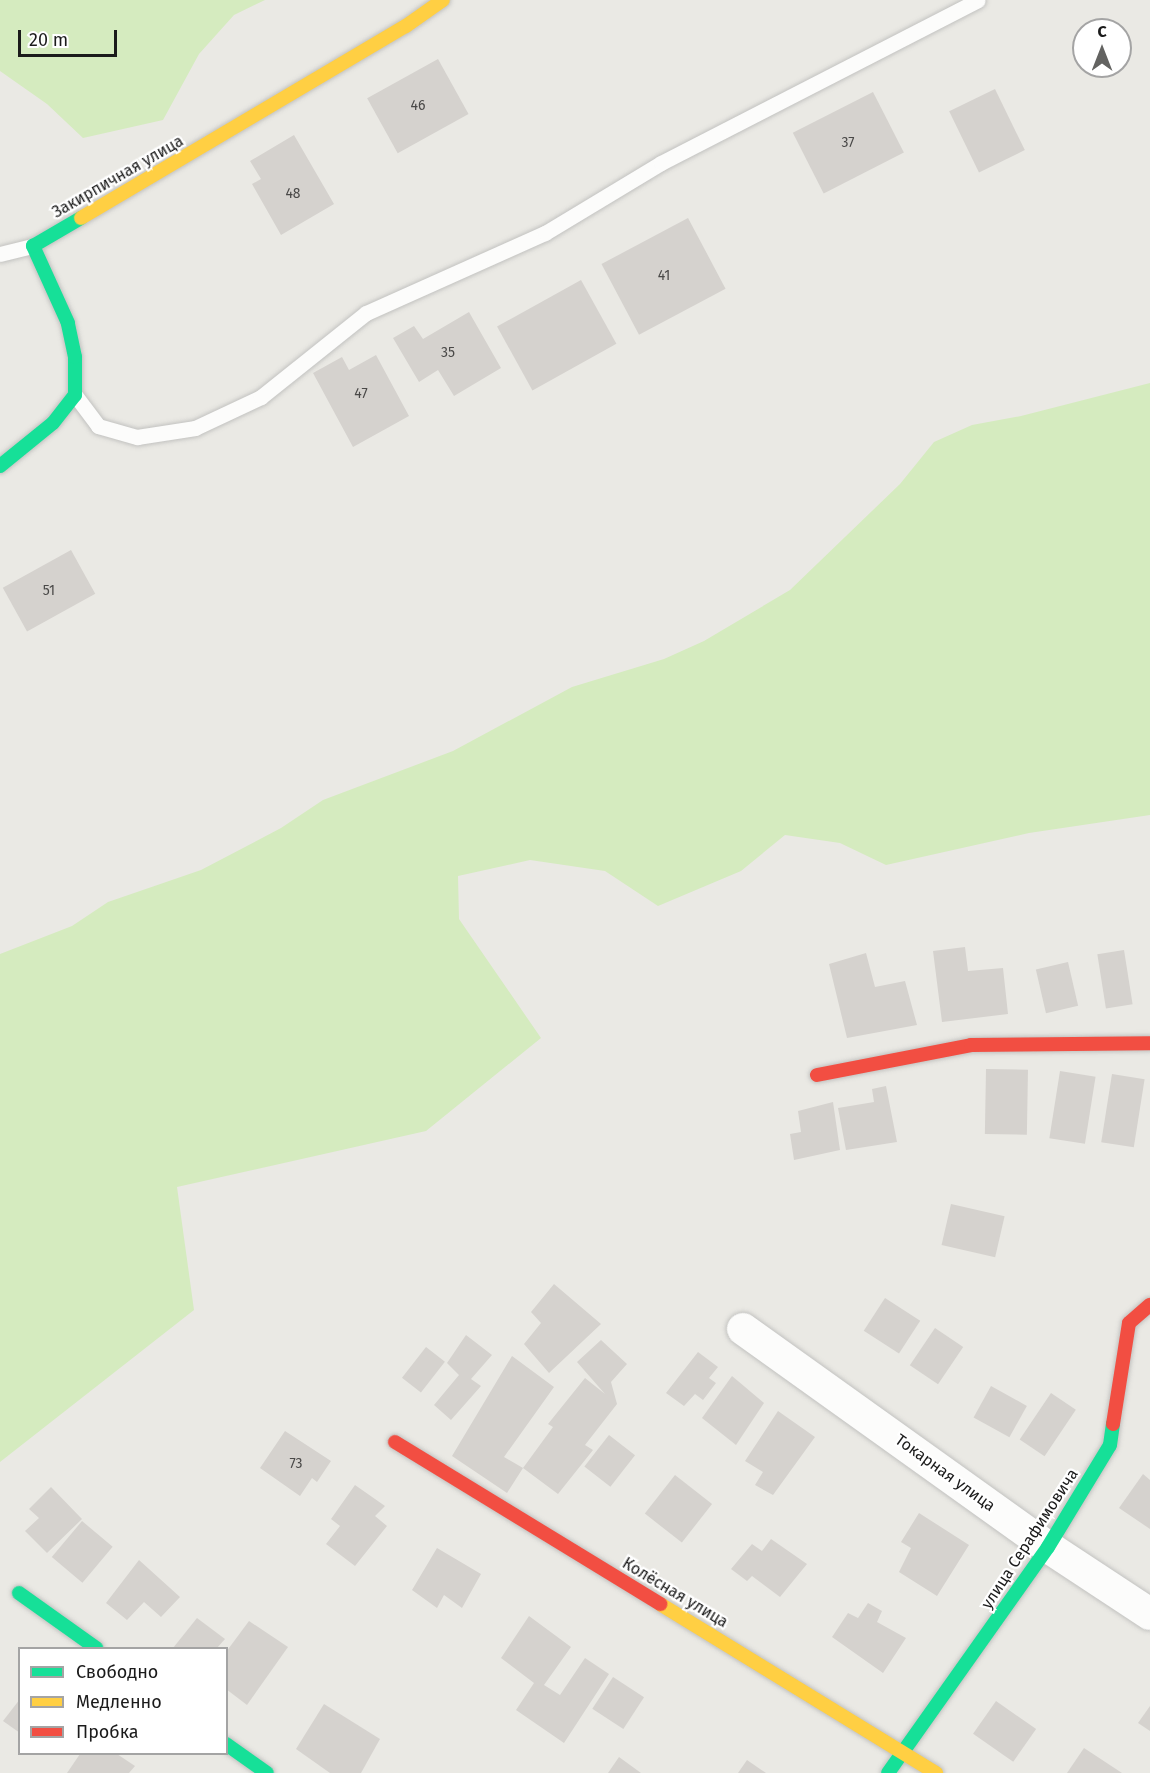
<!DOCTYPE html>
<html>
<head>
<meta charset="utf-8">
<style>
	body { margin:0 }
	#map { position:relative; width:1150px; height:1773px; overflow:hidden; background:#eae9e4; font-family:"Fira Sans",sans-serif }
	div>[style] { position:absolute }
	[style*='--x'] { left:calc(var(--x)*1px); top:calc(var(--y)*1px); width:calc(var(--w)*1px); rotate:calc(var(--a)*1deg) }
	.grass>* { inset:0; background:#d5ebbf }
	.building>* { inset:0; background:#d5d2ce; transform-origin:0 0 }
	.roads { filter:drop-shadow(0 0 2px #c2c2c0) drop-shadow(0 0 2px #c2c2c0) }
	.lane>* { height:15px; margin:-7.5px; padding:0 7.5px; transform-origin:7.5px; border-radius:7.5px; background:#fcfcfb }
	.street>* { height:32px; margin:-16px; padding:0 16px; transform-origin:16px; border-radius:16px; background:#fcfcfb }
	.fast>* { height:14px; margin:-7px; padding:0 7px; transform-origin:7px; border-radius:7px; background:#16e098 }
	.slow>* { height:14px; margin:-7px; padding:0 7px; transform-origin:7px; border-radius:7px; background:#ffcf43 }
	.jam>* { height:14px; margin:-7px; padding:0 7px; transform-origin:7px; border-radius:7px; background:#f24e42 }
	span { translate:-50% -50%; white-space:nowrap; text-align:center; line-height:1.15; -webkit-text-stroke:4.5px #fff; paint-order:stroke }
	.number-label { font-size:14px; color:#4a4948 }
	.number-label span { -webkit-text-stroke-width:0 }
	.street-label { font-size:16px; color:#1b1b1b }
	.legend { position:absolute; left:18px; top:1647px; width:210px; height:108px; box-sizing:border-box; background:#fff; border:2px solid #a4a4a4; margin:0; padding:8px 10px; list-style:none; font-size:18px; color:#1b1b1b }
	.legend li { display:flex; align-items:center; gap:12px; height:30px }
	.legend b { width:30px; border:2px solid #a4a4a4 }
	.north { position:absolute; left:1072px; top:18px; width:60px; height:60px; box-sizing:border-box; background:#fff; border:2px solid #a4a4a4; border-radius:50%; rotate:0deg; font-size:16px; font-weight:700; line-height:24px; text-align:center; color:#1b1b1b }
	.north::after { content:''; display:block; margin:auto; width:21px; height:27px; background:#636361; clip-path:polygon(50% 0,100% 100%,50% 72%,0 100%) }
	.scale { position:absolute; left:18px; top:30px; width:99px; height:27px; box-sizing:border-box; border:3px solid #1b1b1b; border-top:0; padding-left:8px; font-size:18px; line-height:21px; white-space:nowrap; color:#1b1b1b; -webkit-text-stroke:4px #fff; paint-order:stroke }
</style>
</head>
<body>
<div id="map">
	<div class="grass">
		<div style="clip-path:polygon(0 0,265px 0,234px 15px,199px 54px,163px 120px,83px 138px,47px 104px,0 71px)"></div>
		<div style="clip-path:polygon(1150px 383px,1150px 815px,1029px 833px,886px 865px,840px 843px,785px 835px,741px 871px,658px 906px,605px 871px,530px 860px,458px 876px,459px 919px,541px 1038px,426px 1131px,177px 1187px,194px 1310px,0 1462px,0 954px,72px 926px,108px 902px,201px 870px,281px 828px,323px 800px,453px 751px,572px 687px,664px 659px,704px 641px,790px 590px,900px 484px,934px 442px,972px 425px,1021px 416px)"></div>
	</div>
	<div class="building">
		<div style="left:438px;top:59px;width:63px;height:81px;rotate:61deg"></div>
		<div style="left:995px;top:89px;width:68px;height:51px;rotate:64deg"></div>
		<div style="left:873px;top:92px;width:68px;height:90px;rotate:63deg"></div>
		<div style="clip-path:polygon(294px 135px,334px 204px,281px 235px,252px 184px,261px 179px,250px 161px)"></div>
		<div style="left:688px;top:218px;width:80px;height:98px;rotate:62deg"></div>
		<div style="left:581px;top:280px;width:73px;height:96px;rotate:61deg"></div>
		<div style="clip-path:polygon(469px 312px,501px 368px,454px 396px,438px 370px,419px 382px,393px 338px,414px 326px,423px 339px)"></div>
		<div style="clip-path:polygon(376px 355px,409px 416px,353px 447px,313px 373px,342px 357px,349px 370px)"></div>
		<div style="left:71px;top:550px;width:50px;height:78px;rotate:61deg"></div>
		<div style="clip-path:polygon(965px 947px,968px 971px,1003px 968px,1008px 1014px,942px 1022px,933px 951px)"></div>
		<div style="left:1124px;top:950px;width:55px;height:27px;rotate:81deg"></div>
		<div style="clip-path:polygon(866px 953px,875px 987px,905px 981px,917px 1025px,847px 1038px,829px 964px)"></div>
		<div style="left:1068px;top:962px;width:45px;height:33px;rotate:77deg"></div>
		<div style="left:986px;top:1069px;width:42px;height:65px;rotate:1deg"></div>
		<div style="left:1060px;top:1071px;width:36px;height:68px;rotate:9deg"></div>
		<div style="left:1112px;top:1074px;width:33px;height:69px;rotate:9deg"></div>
		<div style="clip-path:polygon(886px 1086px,897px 1142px,846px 1150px,838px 1108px,874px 1102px,872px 1089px)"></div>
		<div style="clip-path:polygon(833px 1102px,840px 1150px,794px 1160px,790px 1134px,801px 1132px,798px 1111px)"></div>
		<div style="left:951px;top:1204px;width:55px;height:42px;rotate:13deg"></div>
		<div style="clip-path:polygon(554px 1284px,601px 1324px,549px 1373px,524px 1344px,541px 1323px,531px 1312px)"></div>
		<div style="left:885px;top:1298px;width:42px;height:39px;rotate:33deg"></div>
		<div style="left:935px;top:1328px;width:34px;height:45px;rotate:34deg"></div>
		<div style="clip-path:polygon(466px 1335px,492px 1355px,471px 1379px,481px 1386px,451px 1420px,434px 1405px,459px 1375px,447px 1363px)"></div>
		<div style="clip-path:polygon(601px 1340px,627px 1364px,611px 1382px,617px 1404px,585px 1445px,593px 1450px,558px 1494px,523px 1468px,553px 1427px,548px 1424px,585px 1378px,605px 1394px,577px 1362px)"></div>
		<div style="left:426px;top:1347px;width:24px;height:39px;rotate:38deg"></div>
		<div style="clip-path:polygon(698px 1352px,718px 1367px,709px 1378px,716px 1383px,703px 1400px,695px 1394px,684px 1406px,666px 1393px)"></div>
		<div style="clip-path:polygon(512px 1356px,554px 1387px,504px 1457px,523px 1468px,507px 1493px,452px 1456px)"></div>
		<div style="clip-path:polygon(732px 1376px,764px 1403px,736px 1445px,702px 1418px)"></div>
		<div style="left:991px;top:1386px;width:41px;height:36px;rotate:29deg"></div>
		<div style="left:1051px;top:1393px;width:30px;height:56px;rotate:34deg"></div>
		<div style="clip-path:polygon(778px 1411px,815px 1437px,773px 1495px,755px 1485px,763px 1472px,745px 1461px)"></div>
		<div style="clip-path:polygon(285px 1431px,331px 1461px,317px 1482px,312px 1478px,300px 1496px,260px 1468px)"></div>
		<div style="left:609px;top:1435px;width:33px;height:40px;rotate:38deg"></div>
		<div style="clip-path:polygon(1143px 1474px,1150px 1480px,1150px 1529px,1119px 1508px)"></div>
		<div style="left:675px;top:1475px;width:47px;height:49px;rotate:38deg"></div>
		<div style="clip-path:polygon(355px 1485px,385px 1506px,375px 1516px,387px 1526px,355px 1566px,326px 1544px,340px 1526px,331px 1519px)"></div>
		<div style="clip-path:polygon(51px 1487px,82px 1519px,47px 1553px,25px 1531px,39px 1518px,29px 1509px)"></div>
		<div style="clip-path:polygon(919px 1513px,969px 1545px,937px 1596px,899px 1572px,911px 1548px,901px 1542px)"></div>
		<div style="left:82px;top:1521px;width:40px;height:47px;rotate:40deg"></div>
		<div style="clip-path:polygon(771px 1539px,807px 1564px,780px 1597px,752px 1576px,747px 1581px,731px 1569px,752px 1544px,762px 1551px)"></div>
		<div style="clip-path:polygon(437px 1548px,481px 1574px,462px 1608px,444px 1595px,437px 1608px,412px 1590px)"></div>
		<div style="clip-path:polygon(139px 1560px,180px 1597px,161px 1617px,144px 1602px,127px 1620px,106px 1603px)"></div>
		<div style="clip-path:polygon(868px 1603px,882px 1611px,877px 1622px,906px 1638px,883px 1673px,832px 1637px,848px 1613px,858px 1618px)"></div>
		<div style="clip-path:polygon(529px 1616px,571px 1647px,544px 1685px,560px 1695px,585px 1658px,609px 1674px,564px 1743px,516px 1710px,534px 1683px,501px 1658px)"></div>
		<div style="clip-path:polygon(197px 1618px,225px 1639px,217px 1648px,173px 1648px)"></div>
		<div style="clip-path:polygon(249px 1621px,288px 1647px,247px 1705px,226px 1689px,226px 1652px)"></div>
		<div style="left:613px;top:1677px;width:37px;height:38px;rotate:33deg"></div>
		<div style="clip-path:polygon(20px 1699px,20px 1733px,3px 1721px)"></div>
		<div style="left:996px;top:1701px;width:49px;height:40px;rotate:35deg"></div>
		<div style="clip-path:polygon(324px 1704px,380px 1739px,361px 1773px,330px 1773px,296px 1749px)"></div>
		<div style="clip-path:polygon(1150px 1706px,1150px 1731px,1138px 1723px)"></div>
		<div style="clip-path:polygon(1084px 1748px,1122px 1773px,1067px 1773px)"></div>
		<div style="clip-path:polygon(80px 1754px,117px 1754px,135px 1766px,129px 1773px,67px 1773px)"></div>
		<div style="clip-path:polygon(619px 1757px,641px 1773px,608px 1773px)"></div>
		<div style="clip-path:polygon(747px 1760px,766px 1773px,738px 1773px)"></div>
	</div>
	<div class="roads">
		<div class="lane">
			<div style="--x:0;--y:254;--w:34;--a:-14"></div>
			<div style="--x:75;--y:395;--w:39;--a:53"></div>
			<div style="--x:98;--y:426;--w:41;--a:15.8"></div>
			<div style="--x:137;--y:437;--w:59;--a:-8.8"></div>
			<div style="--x:195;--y:428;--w:73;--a:-25.2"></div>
			<div style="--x:261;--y:397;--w:134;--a:-38.7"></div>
			<div style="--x:366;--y:313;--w:196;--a:-24.1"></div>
			<div style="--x:545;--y:233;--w:135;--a:-31.1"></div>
			<div style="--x:661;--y:163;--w:356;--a:-27.2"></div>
		</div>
		<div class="street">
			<div style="--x:743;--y:1329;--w:375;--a:35.6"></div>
			<div style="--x:1048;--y:1547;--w:122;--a:33.3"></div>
		</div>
		<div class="fast">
			<div style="--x:0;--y:466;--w:68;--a:-39.1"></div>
			<div style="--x:53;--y:423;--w:36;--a:-52"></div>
			<div style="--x:75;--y:395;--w:38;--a:-90"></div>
			<div style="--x:75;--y:357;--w:35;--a:-102"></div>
			<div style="--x:68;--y:323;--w:85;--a:-114.4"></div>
			<div style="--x:33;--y:246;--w:56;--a:-30.3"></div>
			<div style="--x:19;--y:1593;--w:95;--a:35.5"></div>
			<div style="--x:226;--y:1744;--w:50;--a:35.3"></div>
			<div style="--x:888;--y:1773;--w:277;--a:-54.7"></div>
			<div style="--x:1048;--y:1547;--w:119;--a:-58.7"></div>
			<div style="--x:1110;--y:1445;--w:21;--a:-82"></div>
		</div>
		<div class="slow">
			<div style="--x:81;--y:218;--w:377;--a:-30.6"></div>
			<div style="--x:406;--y:26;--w:45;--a:-35.1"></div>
			<div style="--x:660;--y:1604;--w:324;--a:31.5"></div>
		</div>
		<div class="jam">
			<div style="--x:817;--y:1075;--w:157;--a:-11"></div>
			<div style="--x:971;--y:1045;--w:179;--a:-0.6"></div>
			<div style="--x:1113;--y:1424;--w:102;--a:-81"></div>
			<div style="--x:1129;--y:1323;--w:28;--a:-41"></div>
			<div style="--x:395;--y:1442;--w:311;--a:31.4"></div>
		</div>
	</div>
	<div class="number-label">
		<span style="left:418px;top:106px">46</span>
		<span style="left:848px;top:143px">37</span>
		<span style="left:293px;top:194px">48</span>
		<span style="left:664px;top:276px">41</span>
		<span style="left:448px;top:353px">35</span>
		<span style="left:361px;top:394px">47</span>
		<span style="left:49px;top:591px">51</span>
		<span style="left:296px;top:1464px">73</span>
	</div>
	<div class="street-label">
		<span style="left:118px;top:177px;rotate:-30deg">Закирпичная улица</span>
		<span style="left:945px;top:1473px;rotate:36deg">Токарная улица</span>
		<span style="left:1030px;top:1539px;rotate:-57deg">улица Серафимовича</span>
		<span style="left:675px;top:1593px;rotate:31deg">Колёсная улица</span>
	</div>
	<ul class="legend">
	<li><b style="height:8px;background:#16e098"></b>Свободно</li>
	<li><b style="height:8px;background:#ffcf43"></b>Медленно</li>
	<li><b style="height:8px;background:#f24e42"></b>Пробка</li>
	</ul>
	<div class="north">С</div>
	<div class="scale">20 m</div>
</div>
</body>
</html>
